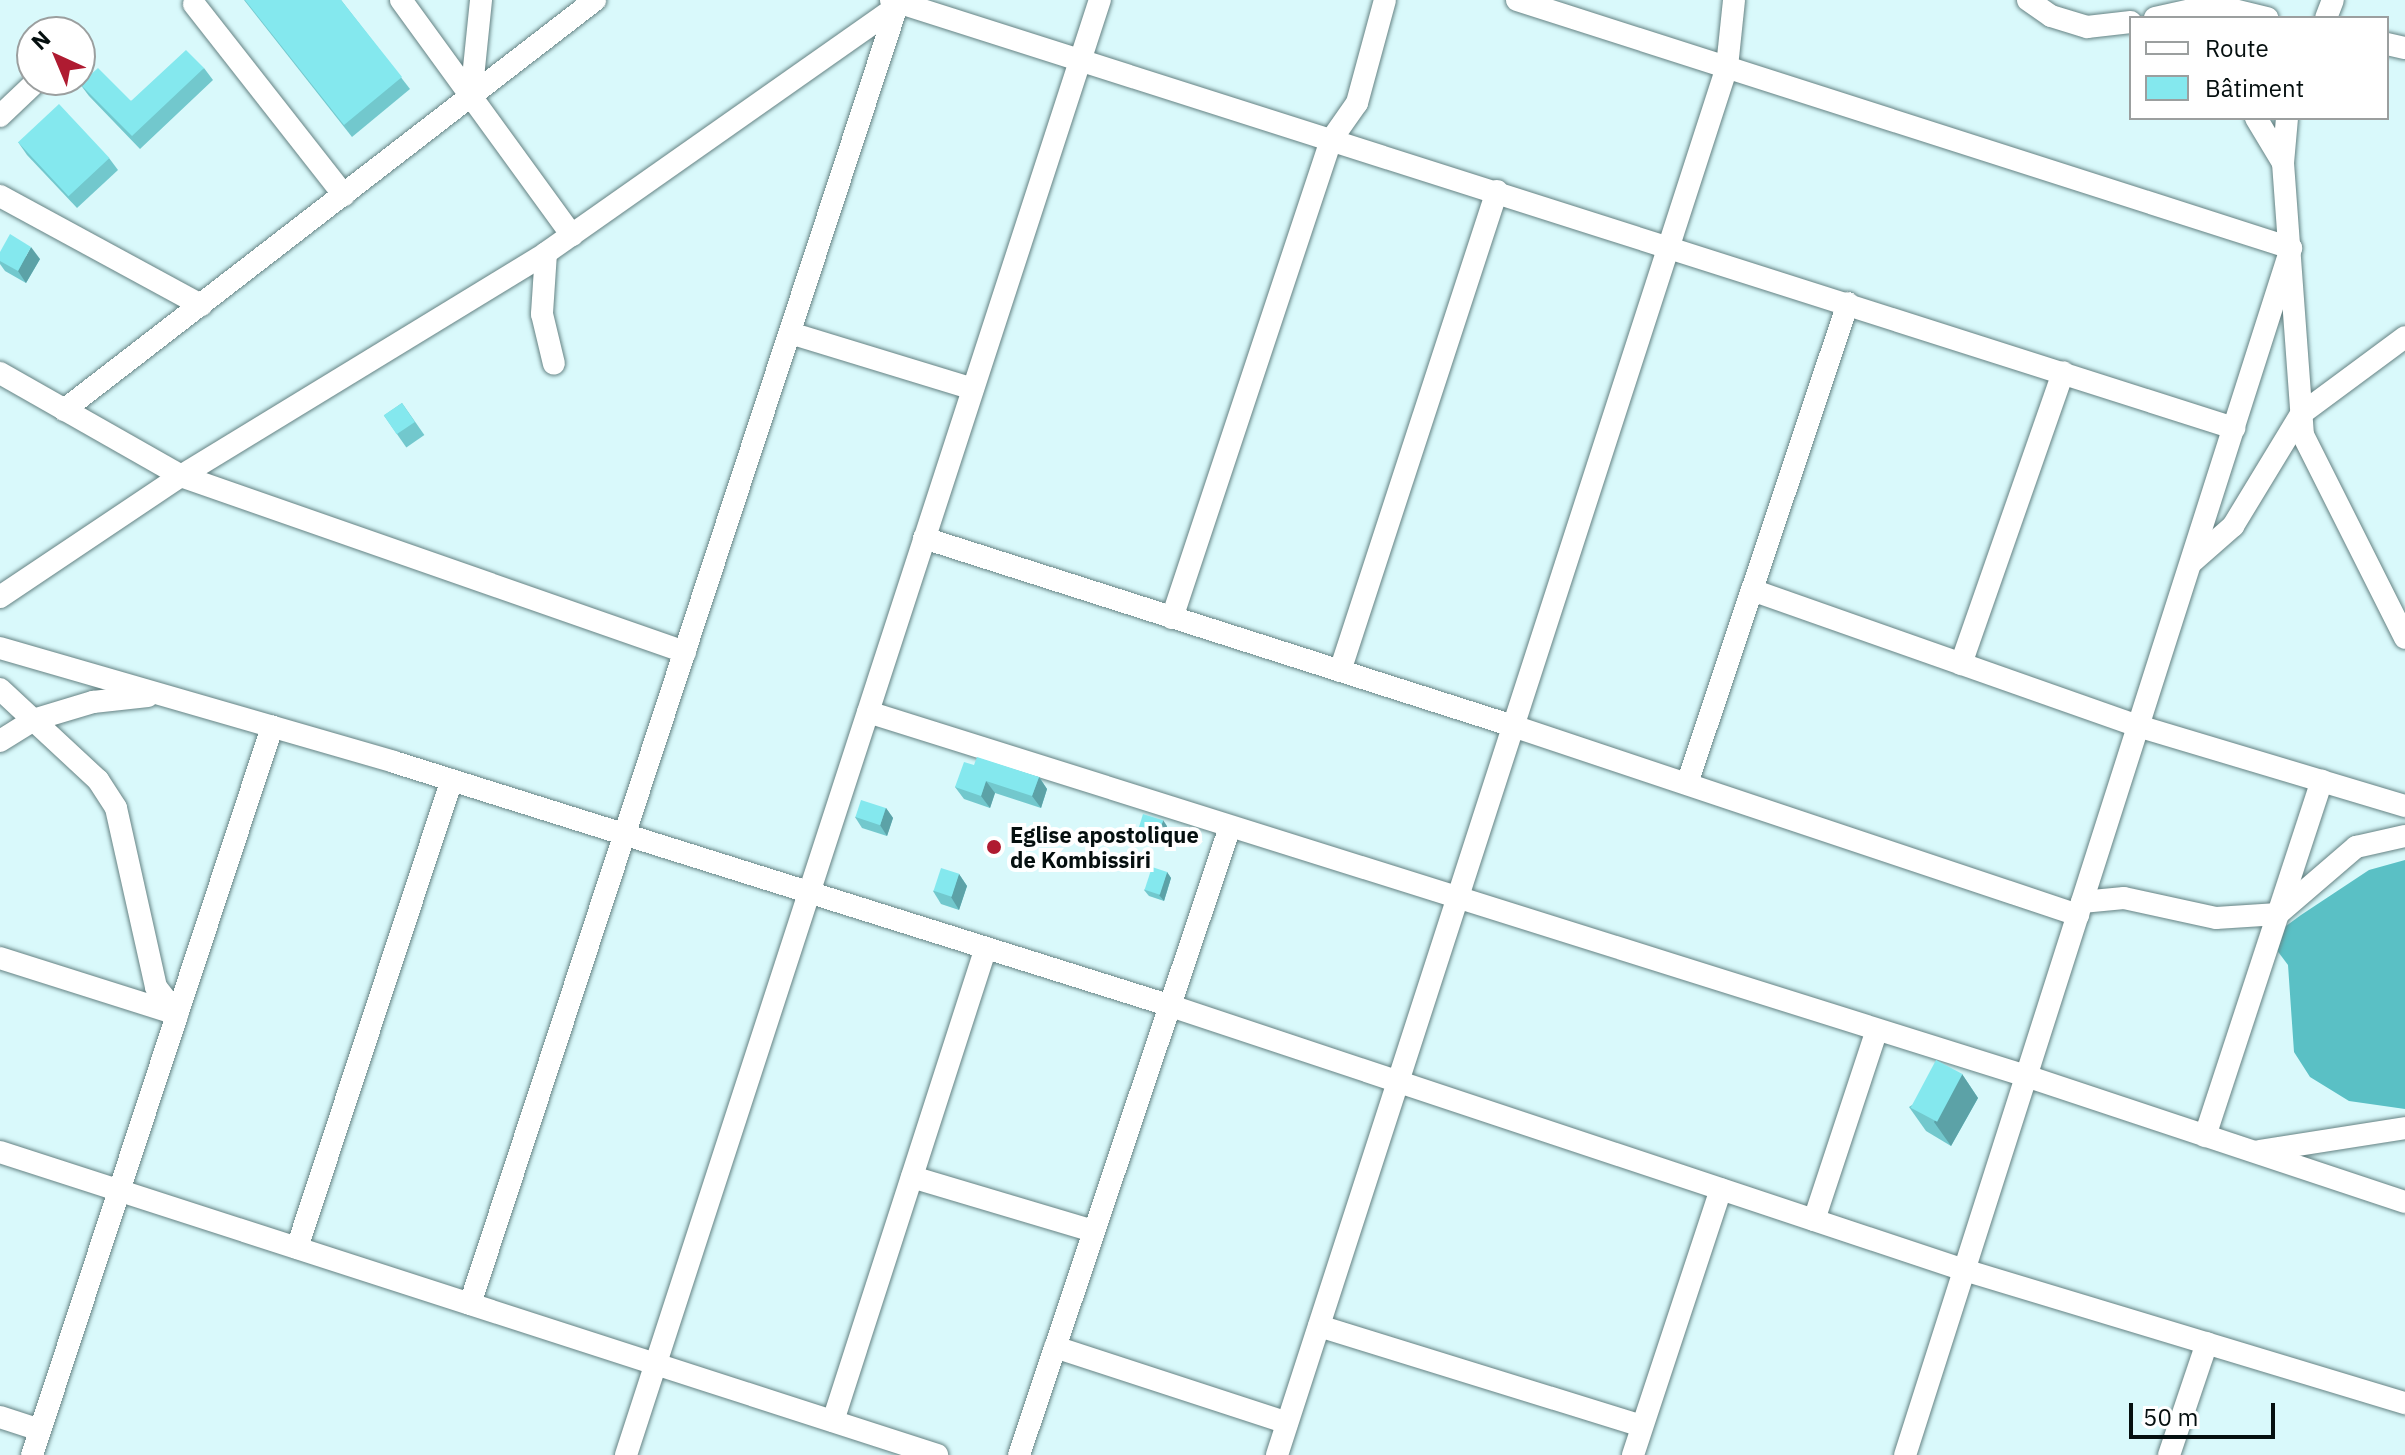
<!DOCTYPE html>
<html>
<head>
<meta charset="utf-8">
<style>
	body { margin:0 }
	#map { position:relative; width:2405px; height:1455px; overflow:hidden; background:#d9f9fb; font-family:"IBM Plex Sans",sans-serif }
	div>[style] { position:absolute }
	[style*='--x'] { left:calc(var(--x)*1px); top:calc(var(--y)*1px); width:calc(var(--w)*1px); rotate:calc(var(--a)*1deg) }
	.forest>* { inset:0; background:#5ac0c5 }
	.roads { filter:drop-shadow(0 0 2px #658283) drop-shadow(0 0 2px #658283) }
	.street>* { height:22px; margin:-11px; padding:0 11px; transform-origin:11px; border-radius:11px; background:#fff }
	.wall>* { inset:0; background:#72c8cd; transform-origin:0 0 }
	.shaded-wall>* { inset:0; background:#5ca2a7 }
	.building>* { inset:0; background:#84e8ee; transform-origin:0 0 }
	.dots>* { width:22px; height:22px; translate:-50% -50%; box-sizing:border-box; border:4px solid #fff; border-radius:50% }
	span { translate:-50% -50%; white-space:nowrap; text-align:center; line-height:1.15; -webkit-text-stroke:8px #fff; paint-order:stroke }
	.poi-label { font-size:22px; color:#050f0f; font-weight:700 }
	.left { translate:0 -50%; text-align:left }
	.legend { position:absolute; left:2129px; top:16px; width:260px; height:104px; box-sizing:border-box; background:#fff; border:2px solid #9b9f9f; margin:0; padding:10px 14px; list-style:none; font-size:24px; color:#050f0f }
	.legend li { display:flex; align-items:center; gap:16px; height:40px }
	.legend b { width:40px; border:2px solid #9b9f9f }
	.north { position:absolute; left:16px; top:16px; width:80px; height:80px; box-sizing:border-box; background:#fff; border:2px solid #9b9f9f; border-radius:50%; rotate:316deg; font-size:22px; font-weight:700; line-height:32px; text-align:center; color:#050f0f }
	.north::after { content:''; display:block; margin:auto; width:28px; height:36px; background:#af1b31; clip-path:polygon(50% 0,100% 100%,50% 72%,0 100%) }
	.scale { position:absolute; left:2129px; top:1403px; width:146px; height:36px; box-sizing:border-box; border:4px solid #050f0f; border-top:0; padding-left:10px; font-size:24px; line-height:28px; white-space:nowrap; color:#050f0f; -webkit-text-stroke:6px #fff; paint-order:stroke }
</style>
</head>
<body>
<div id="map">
	<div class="forest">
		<div style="clip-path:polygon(2405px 860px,2405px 1109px,2349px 1101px,2310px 1077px,2294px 1052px,2288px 965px,2276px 949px,2282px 929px,2301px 915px,2369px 870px)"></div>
	</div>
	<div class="roads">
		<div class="street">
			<div style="--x:401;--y:0;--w:291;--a:54"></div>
			<div style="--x:891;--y:0;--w:1410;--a:17.68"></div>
			<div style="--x:1517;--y:0;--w:813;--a:17.77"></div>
			<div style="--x:2291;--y:248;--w:1267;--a:107.73"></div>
			<div style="--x:2028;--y:0;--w:28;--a:35"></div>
			<div style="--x:2051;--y:16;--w:38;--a:17"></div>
			<div style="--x:2087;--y:27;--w:44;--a:-6.5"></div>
			<div style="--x:194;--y:4;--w:243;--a:51.9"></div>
			<div style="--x:2155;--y:18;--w:59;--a:-12.6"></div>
			<div style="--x:2213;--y:5;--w:56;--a:13.5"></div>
			<div style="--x:2326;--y:18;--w:19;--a:-69"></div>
			<div style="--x:2387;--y:44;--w:18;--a:13"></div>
			<div style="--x:471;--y:97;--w:98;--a:-84.1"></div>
			<div style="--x:0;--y:116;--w:52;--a:-43.5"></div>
			<div style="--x:2256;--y:118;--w:52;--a:59"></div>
			<div style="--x:2283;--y:163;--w:273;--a:85.8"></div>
			<div style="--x:2303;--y:435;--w:227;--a:63.3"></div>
			<div style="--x:2283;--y:163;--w:45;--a:-84.9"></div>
			<div style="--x:0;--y:196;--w:229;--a:28.5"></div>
			<div style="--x:546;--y:253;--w:61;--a:93.8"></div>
			<div style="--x:542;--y:314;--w:51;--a:76.5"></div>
			<div style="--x:790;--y:333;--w:191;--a:17"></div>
			<div style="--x:0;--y:373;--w:208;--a:29.6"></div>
			<div style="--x:181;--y:476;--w:428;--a:-31.4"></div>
			<div style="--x:546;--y:253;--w:429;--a:-35.1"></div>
			<div style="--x:64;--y:410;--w:671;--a:-37.67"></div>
			<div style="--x:924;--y:538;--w:618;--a:17.7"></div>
			<div style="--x:1513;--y:726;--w:596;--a:18.5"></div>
			<div style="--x:2192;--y:562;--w:55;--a:-41.3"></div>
			<div style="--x:2233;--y:526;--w:131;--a:-58.7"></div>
			<div style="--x:2301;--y:414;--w:129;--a:-36.5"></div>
			<div style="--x:1752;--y:590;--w:409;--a:19.4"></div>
			<div style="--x:2138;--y:726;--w:279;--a:16.7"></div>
			<div style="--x:0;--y:597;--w:218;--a:-33.8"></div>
			<div style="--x:181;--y:476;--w:534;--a:19.25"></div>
			<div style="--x:1172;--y:618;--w:504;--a:-71.6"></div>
			<div style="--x:1331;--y:140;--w:45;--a:-54.9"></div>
			<div style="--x:1357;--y:103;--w:107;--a:-74.8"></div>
			<div style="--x:0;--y:648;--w:410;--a:16.1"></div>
			<div style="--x:394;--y:762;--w:811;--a:17.43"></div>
			<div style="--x:1168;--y:1005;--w:839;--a:18.41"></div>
			<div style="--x:1964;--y:1270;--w:461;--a:16.8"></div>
			<div style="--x:1961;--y:664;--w:309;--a:-70.7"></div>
			<div style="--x:1340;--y:671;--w:505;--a:-71.89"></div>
			<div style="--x:0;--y:689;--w:134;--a:42.9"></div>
			<div style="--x:98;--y:780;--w:33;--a:57"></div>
			<div style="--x:116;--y:808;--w:183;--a:77.4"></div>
			<div style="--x:156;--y:987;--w:34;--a:52"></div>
			<div style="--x:868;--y:712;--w:1214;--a:17.45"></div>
			<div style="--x:2026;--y:1076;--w:399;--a:18.4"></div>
			<div style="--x:0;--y:741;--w:39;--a:-32"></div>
			<div style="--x:33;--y:720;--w:63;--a:-16.7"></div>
			<div style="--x:93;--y:702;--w:55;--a:-6.2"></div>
			<div style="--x:1687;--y:784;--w:507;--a:-71.49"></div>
			<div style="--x:2082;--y:902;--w:42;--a:-5.4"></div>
			<div style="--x:2124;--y:898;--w:94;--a:12.3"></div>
			<div style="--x:2216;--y:918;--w:62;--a:-3.7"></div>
			<div style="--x:2278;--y:914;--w:103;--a:-40.7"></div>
			<div style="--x:2356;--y:847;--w:50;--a:-12.7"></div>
			<div style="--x:0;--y:958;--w:186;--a:17.6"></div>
			<div style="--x:2205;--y:1136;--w:374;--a:-71.8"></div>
			<div style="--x:2260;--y:1151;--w:147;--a:-9"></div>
			<div style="--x:0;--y:1152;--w:985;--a:17.92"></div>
			<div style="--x:912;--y:1177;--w:189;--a:16.6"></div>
			<div style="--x:1814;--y:1220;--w:200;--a:-71.7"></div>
			<div style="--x:297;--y:1248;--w:493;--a:-71.7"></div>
			<div style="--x:470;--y:1304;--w:1366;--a:-71.79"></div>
			<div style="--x:1319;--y:1326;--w:338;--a:17.2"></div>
			<div style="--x:1055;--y:1347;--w:244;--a:18.1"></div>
			<div style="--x:0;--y:1417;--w:42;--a:18"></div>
			<div style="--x:833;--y:1421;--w:497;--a:-72.1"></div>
			<div style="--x:32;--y:1455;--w:767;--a:-71.75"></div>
			<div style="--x:626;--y:1455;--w:1530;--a:-71.96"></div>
			<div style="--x:1019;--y:1455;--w:662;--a:-71.43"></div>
			<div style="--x:1277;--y:1455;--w:1459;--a:-72.04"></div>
			<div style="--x:1727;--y:67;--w:67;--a:-84"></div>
			<div style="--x:1633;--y:1455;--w:280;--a:-71.7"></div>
			<div style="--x:2169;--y:1455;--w:118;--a:-71.3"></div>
		</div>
	</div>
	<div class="wall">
		<div style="clip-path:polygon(244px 0,341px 0,410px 89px,352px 137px)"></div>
		<div style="clip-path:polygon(204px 68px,213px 80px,140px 149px,89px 96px,80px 84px,131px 101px)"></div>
		<div style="clip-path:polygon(18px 142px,109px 158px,118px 170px,77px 208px,27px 155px)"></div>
		<div style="clip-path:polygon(0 252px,40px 259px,26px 283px,5px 271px,0 264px)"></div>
		<div style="left:402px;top:403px;width:39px;height:22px;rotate:55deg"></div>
		<div style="clip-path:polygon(974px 765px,1039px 777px,1047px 789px,1041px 808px,995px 793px,990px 808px,964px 799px,955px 787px)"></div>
		<div style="clip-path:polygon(886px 808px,893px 818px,887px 836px,862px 828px,855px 817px)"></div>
		<div style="clip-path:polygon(1167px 826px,1161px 844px,1141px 838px,1137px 832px)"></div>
		<div style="clip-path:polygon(1167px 872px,1171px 878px,1164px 901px,1149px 896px,1144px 890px)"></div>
		<div style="clip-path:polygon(959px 874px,967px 886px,959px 910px,941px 904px,933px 891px)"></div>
		<div style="clip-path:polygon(1962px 1074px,1978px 1098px,1951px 1146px,1926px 1131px,1909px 1107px)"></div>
	</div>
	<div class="shaded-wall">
		<div style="clip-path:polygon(31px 247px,40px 259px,26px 283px,18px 271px)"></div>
		<div style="clip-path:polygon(1039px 777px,1047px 789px,1041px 808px,1032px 796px)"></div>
		<div style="clip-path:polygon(986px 781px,995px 793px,990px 808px,981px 796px)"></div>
		<div style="clip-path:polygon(886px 808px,893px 818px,887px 836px,880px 825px)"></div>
		<div style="clip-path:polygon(1163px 820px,1167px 826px,1161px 844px,1157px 838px)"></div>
		<div style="clip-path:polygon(1167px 872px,1171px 878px,1164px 901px,1159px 895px)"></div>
		<div style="clip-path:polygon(959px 874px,967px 886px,959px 910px,951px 897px)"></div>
		<div style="clip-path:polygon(1962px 1074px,1978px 1098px,1951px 1146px,1934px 1122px)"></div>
	</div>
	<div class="building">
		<div style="clip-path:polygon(245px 0,341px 0,402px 77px,344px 125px)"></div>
		<div style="clip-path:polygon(186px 50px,204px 68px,132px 136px,80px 84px,98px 68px,131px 101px)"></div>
		<div style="left:59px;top:104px;width:74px;height:56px;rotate:47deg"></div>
		<div style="clip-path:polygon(10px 234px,31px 247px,18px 271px,0 261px,0 252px)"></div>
		<div style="left:402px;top:403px;width:23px;height:22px;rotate:56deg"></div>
		<div style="clip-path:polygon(977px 757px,1039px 777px,1032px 796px,986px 781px,981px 796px,955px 787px,964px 762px,974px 765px)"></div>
		<div style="left:861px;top:800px;width:26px;height:18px;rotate:18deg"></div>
		<div style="left:1143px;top:814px;width:21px;height:19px;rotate:17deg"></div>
		<div style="left:1152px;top:867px;width:16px;height:24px;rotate:18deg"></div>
		<div style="left:941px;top:868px;width:19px;height:24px;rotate:18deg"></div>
		<div style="left:1936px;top:1060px;width:30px;height:54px;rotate:28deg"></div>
	</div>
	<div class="dots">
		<div style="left:994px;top:847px;background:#af1b31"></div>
	</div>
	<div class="poi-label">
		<span class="left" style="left:1010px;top:847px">Eglise apostolique<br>de Kombissiri</span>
	</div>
	<ul class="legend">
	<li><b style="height:10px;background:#fff"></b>Route</li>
	<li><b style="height:22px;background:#84e8ee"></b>Bâtiment</li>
	</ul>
	<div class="north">N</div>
	<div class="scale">50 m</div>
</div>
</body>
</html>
